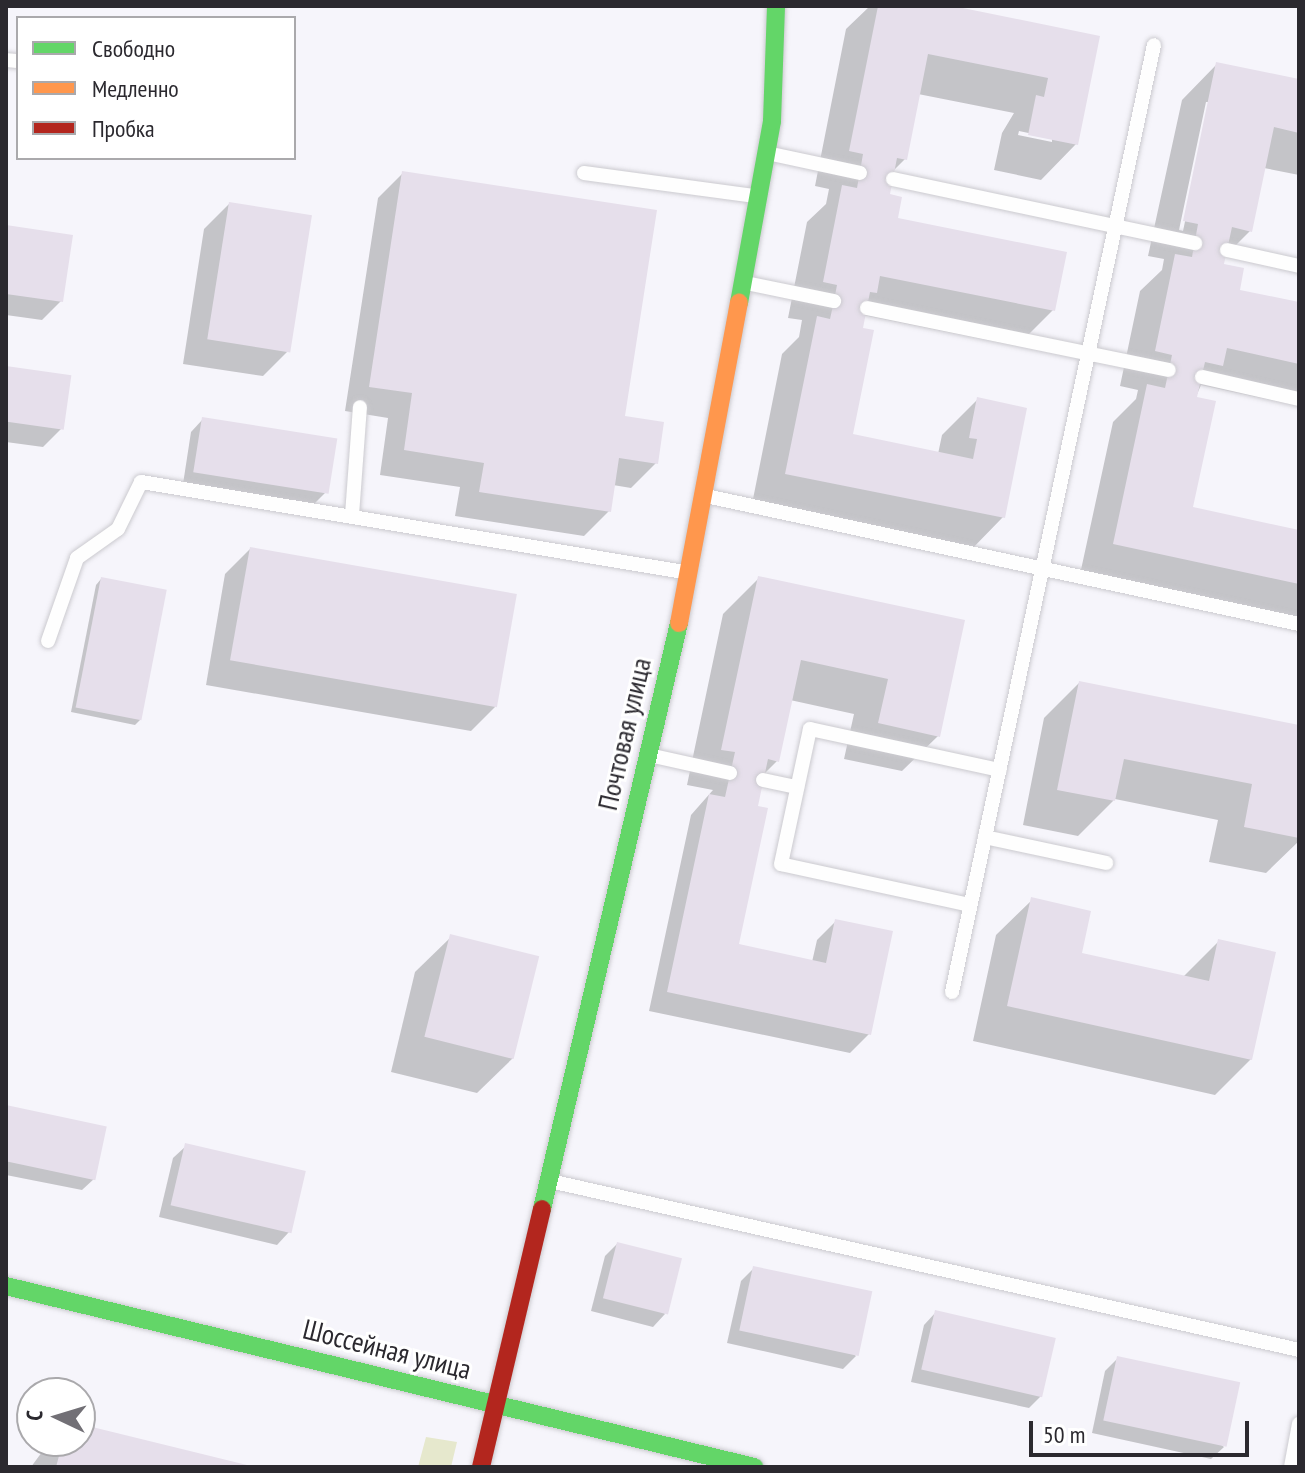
<!DOCTYPE html>
<html>
<head>
<meta charset="utf-8">
<style>
	body { margin:0 }
	#map { position:relative; width:1305px; height:1473px; overflow:hidden; background:#f6f5fb; font-family:"PT Sans Narrow",sans-serif }
	div>[style] { position:absolute }
	[style*='--x'] { left:calc(var(--x)*1px); top:calc(var(--y)*1px); width:calc(var(--w)*1px); rotate:calc(var(--a)*1deg) }
	.green>* { inset:0; background:#e6e8cd }
	.shadow>* { inset:0; background:#0003 }
	.building>* { inset:0; background:#e6dfeb; transform-origin:0 0 }
	.roads { filter:drop-shadow(0 0 2px #cbcacf) drop-shadow(0 0 2px #cbcacf) }
	.lane>* { height:14px; margin:-7px; padding:0 7px; transform-origin:7px; border-radius:7px; background:#fefefe }
	.fast>* { height:18px; margin:-9px; padding:0 9px; transform-origin:9px; border-radius:9px; background:#63d668 }
	.slow>* { height:18px; margin:-9px; padding:0 9px; transform-origin:9px; border-radius:9px; background:#ff974d }
	.jam>* { height:18px; margin:-9px; padding:0 9px; transform-origin:9px; border-radius:9px; background:#b3261e }
	span { translate:-50% -50%; white-space:nowrap; text-align:center; line-height:1.15; -webkit-text-stroke:6px #fff; paint-order:stroke }
	.street-label { font-size:28px; color:#2b292f }
	.frame { position:absolute; inset:0; border:8px solid #2b292f; pointer-events:none }
	.legend { position:absolute; left:16px; top:16px; width:280px; height:144px; box-sizing:border-box; background:#fff; border:2px solid #aaa9ac; margin:0; padding:10px 14px; list-style:none; font-size:24px; color:#2b292f }
	.legend li { display:flex; align-items:center; gap:16px; height:40px }
	.legend b { width:40px; border:2px solid #aaa9ac }
	.north { position:absolute; left:16px; top:1377px; width:80px; height:80px; box-sizing:border-box; background:#fff; border:2px solid #aaa9ac; border-radius:50%; rotate:274deg; font-size:22px; font-weight:700; line-height:32px; text-align:center; color:#2b292f }
	.north::after { content:''; display:block; margin:auto; width:28px; height:36px; background:#727076; clip-path:polygon(50% 0,100% 100%,50% 72%,0 100%) }
	.scale { position:absolute; left:1029px; top:1421px; width:220px; height:36px; box-sizing:border-box; border:4px solid #2b292f; border-top:0; padding-left:10px; font-size:24px; line-height:28px; white-space:nowrap; color:#2b292f; -webkit-text-stroke:6px #fff; paint-order:stroke }
</style>
</head>
<body>
<div id="map">
	<div class="green">
		<div style="clip-path:polygon(426px 1437px,457px 1442px,451px 1467px,418px 1467px)"></div>
	</div>
	<div class="shadow">
		<div style="clip-path:polygon(evenodd,870px 6px,943px 6px,1098px 37px,1076px 144px,1041px 180px,994px 170px,1002px 133px,1014px 113px,918px 94px,905px 159px,892px 172px,887px 196px,895px 220px,1053px 310px,1017px 346px,863px 315px,850px 436px,938px 454px,942px 435px,977px 400px,1003px 517px,968px 553px,751px 509px,782px 354px,799px 337px,802px 320px,788px 318px,807px 222px,826px 204px,829px 189px,815px 186px,846px 29px,870px 6px,1019px 131px,1052px 138px,1052px 142px,1018px 135px,1019px 131px)"></div>
		<div style="clip-path:polygon(evenodd,1217px 64px,1299px 81px,1299px 175px,1264px 168px,1250px 231px,1224px 257px,1222px 266px,1237px 291px,1299px 304px,1299px 406px,1201px 385px,1195px 399px,1191px 509px,1299px 532px,1299px 626px,1079px 579px,1113px 422px,1136px 399px,1138px 390px,1120px 386px,1140px 291px,1162px 270px,1164px 259px,1148px 256px,1182px 100px,1217px 64px,1206px 102px,1210px 102px,1183px 231px,1179px 230px,1206px 102px)"></div>
		<div style="clip-path:polygon(403px 173px,656px 463px,631px 488px,613px 485px,609px 511px,584px 536px,455px 516px,460px 487px,380px 475px,388px 418px,345px 411px,378px 198px)"></div>
		<div style="clip-path:polygon(229px 204px,288px 351px,263px 376px,183px 364px,204px 229px)"></div>
		<div style="clip-path:polygon(6px 227px,61px 301px,42px 320px,6px 315px)"></div>
		<div style="clip-path:polygon(6px 368px,62px 428px,43px 447px,6px 442px)"></div>
		<div style="clip-path:polygon(203px 419px,326px 492px,307px 511px,183px 484px,191px 432px)"></div>
		<div style="clip-path:polygon(250px 549px,496px 706px,471px 731px,206px 685px,225px 574px)"></div>
		<div style="clip-path:polygon(759px 578px,962px 622px,938px 736px,902px 771px,844px 759px,854px 714px,790px 700px,777px 761px,762px 776px,736px 946px,812px 962px,817px 940px,836px 921px,869px 1034px,850px 1053px,649px 1011px,691px 815px,713px 790px,687px 785px,723px 614px)"></div>
		<div style="clip-path:polygon(101px 579px,141px 719px,135px 725px,71px 712px,96px 585px)"></div>
		<div style="clip-path:polygon(1079px 683px,1299px 727px,1299px 841px,1266px 873px,1209px 862px,1218px 820px,1115px 799px,1078px 836px,1023px 825px,1044px 718px)"></div>
		<div style="clip-path:polygon(1032px 900px,1079px 954px,1183px 977px,1219px 941px,1251px 1059px,1215px 1095px,973px 1041px,996px 935px)"></div>
		<div style="clip-path:polygon(451px 937px,513px 1058px,477px 1093px,391px 1072px,415px 972px)"></div>
		<div style="clip-path:polygon(6px 1107px,95px 1178px,82px 1190px,6px 1175px)"></div>
		<div style="clip-path:polygon(186px 1146px,289px 1232px,277px 1245px,159px 1217px,173px 1158px)"></div>
		<div style="clip-path:polygon(617px 1244px,665px 1314px,653px 1327px,591px 1311px,605px 1256px)"></div>
		<div style="clip-path:polygon(754px 1268px,856px 1356px,843px 1369px,727px 1343px,741px 1281px)"></div>
		<div style="clip-path:polygon(936px 1312px,1042px 1395px,1029px 1408px,911px 1382px,924px 1325px)"></div>
		<div style="clip-path:polygon(1117px 1359px,1224px 1447px,1211px 1459px,1092px 1433px,1105px 1371px)"></div>
		<div style="clip-path:polygon(80px 1426px,247px 1467px,31px 1467px,50px 1441px,80px 1441px)"></div>
	</div>
	<div class="building">
		<div style="clip-path:polygon(878px 6px,953px 6px,1100px 36px,1078px 145px,1028px 135px,1036px 95px,1044px 97px,1048px 78px,928px 54px,907px 160px,897px 158px,890px 194px,902px 197px,898px 218px,1067px 252px,1055px 311px,880px 276px,877px 293px,870px 292px,863px 328px,874px 330px,853px 434px,973px 459px,977px 439px,969px 438px,977px 397px,1027px 408px,1005px 518px,785px 474px,817px 316px,830px 319px,834px 301px,837px 285px,823px 282px,842px 185px,857px 188px,863px 154px,849px 151px)"></div>
		<div style="clip-path:polygon(1216px 62px,1299px 79px,1299px 133px,1274px 127px,1252px 232px,1232px 227px,1224px 264px,1244px 268px,1240px 290px,1299px 302px,1299px 364px,1227px 348px,1223px 366px,1205px 362px,1197px 397px,1216px 401px,1193px 507px,1299px 530px,1299px 584px,1113px 544px,1147px 384px,1165px 388px,1172px 355px,1155px 351px,1175px 254px,1192px 257px,1198px 224px,1183px 221px)"></div>
		<div style="clip-path:polygon(402px 171px,657px 210px,625px 416px,664px 422px,658px 464px,619px 458px,611px 512px,479px 492px,484px 463px,404px 450px,412px 393px,369px 387px)"></div>
		<div style="left:229px;top:202px;width:84px;height:139px;rotate:9deg"></div>
		<div style="clip-path:polygon(6px 225px,73px 235px,63px 302px,6px 294px)"></div>
		<div style="left:6px;top:366px;width:66px;height:55px;rotate:8deg"></div>
		<div style="left:202px;top:417px;width:137px;height:56px;rotate:9deg"></div>
		<div style="left:250px;top:547px;width:271px;height:115px;rotate:10deg"></div>
		<div style="clip-path:polygon(758px 576px,965px 620px,940px 737px,878px 723px,888px 679px,801px 660px,779px 762px,768px 759px,758px 806px,768px 808px,739px 944px,826px 963px,835px 919px,893px 931px,871px 1035px,667px 992px,709px 794px,725px 797px,735px 752px,721px 750px)"></div>
		<div style="left:101px;top:577px;width:67px;height:133px;rotate:11deg"></div>
		<div style="clip-path:polygon(1079px 681px,1299px 725px,1299px 838px,1244px 827px,1252px 784px,1124px 759px,1115px 801px,1057px 790px)"></div>
		<div style="clip-path:polygon(1031px 897px,1091px 911px,1082px 953px,1209px 981px,1218px 939px,1276px 952px,1252px 1060px,1007px 1006px)"></div>
		<div style="left:450px;top:934px;width:92px;height:106px;rotate:14deg"></div>
		<div style="left:6px;top:1105px;width:103px;height:55px;rotate:12deg"></div>
		<div style="left:185px;top:1143px;width:124px;height:64px;rotate:13deg"></div>
		<div style="left:617px;top:1242px;width:67px;height:58px;rotate:14deg"></div>
		<div style="left:753px;top:1266px;width:122px;height:66px;rotate:12deg"></div>
		<div style="left:935px;top:1310px;width:124px;height:61px;rotate:13deg"></div>
		<div style="left:1117px;top:1356px;width:126px;height:66px;rotate:12deg"></div>
		<div style="clip-path:polygon(80px 1424px,251px 1466px,251px 1467px,56px 1467px,63px 1441px,80px 1441px)"></div>
	</div>
	<div class="roads">
		<div class="lane">
			<div style="--x:6;--y:60;--w:12;--a:5"></div>
			<div style="--x:767;--y:153;--w:95;--a:12.1"></div>
			<div style="--x:584;--y:173;--w:173;--a:7.7"></div>
			<div style="--x:893;--y:179;--w:309;--a:12"></div>
			<div style="--x:1227;--y:250;--w:74;--a:12.5"></div>
			<div style="--x:746;--y:283;--w:90;--a:11.6"></div>
			<div style="--x:867;--y:308;--w:308;--a:11.6"></div>
			<div style="--x:1202;--y:377;--w:99;--a:12.8"></div>
			<div style="--x:706;--y:496;--w:607;--a:12.18"></div>
			<div style="--x:352;--y:515;--w:108;--a:-85.8"></div>
			<div style="--x:48;--y:641;--w:88;--a:-70.7"></div>
			<div style="--x:77;--y:558;--w:50;--a:-35.3"></div>
			<div style="--x:118;--y:529;--w:52;--a:-63.9"></div>
			<div style="--x:141;--y:482;--w:556;--a:9.41"></div>
			<div style="--x:649;--y:755;--w:83;--a:12.5"></div>
			<div style="--x:763;--y:780;--w:35;--a:12"></div>
			<div style="--x:985;--y:837;--w:124;--a:12.1"></div>
			<div style="--x:970;--y:905;--w:193;--a:-167.8"></div>
			<div style="--x:781;--y:864;--w:138;--a:-77.9"></div>
			<div style="--x:810;--y:729;--w:194;--a:12.2"></div>
			<div style="--x:952;--y:992;--w:968;--a:-77.96"></div>
			<div style="--x:550;--y:1181;--w:768;--a:12.71"></div>
			<div style="--x:1291;--y:1467;--w:44;--a:-79.5"></div>
		</div>
		<div class="fast">
			<div style="--x:739;--y:303;--w:185;--a:-79.7"></div>
			<div style="--x:772;--y:121;--w:115;--a:-88"></div>
			<div style="--x:542;--y:1209;--w:602;--a:-76.84"></div>
			<div style="--x:6;--y:1286;--w:770;--a:13.6"></div>
		</div>
		<div class="slow">
			<div style="--x:679;--y:623;--w:326;--a:-79.4"></div>
		</div>
		<div class="jam">
			<div style="--x:481;--y:1467;--w:265;--a:-76.7"></div>
		</div>
	</div>
	<div class="street-label">
		<span style="left:624px;top:734px;rotate:-77deg">Почтовая улица</span>
		<span style="left:387px;top:1349px;rotate:14deg">Шоссейная улица</span>
	</div>
	<div class="frame"></div>
	<ul class="legend">
	<li><b style="height:10px;background:#63d668"></b>Свободно</li>
	<li><b style="height:10px;background:#ff974d"></b>Медленно</li>
	<li><b style="height:10px;background:#b3261e"></b>Пробка</li>
	</ul>
	<div class="north">С</div>
	<div class="scale">50 m</div>
</div>
</body>
</html>
